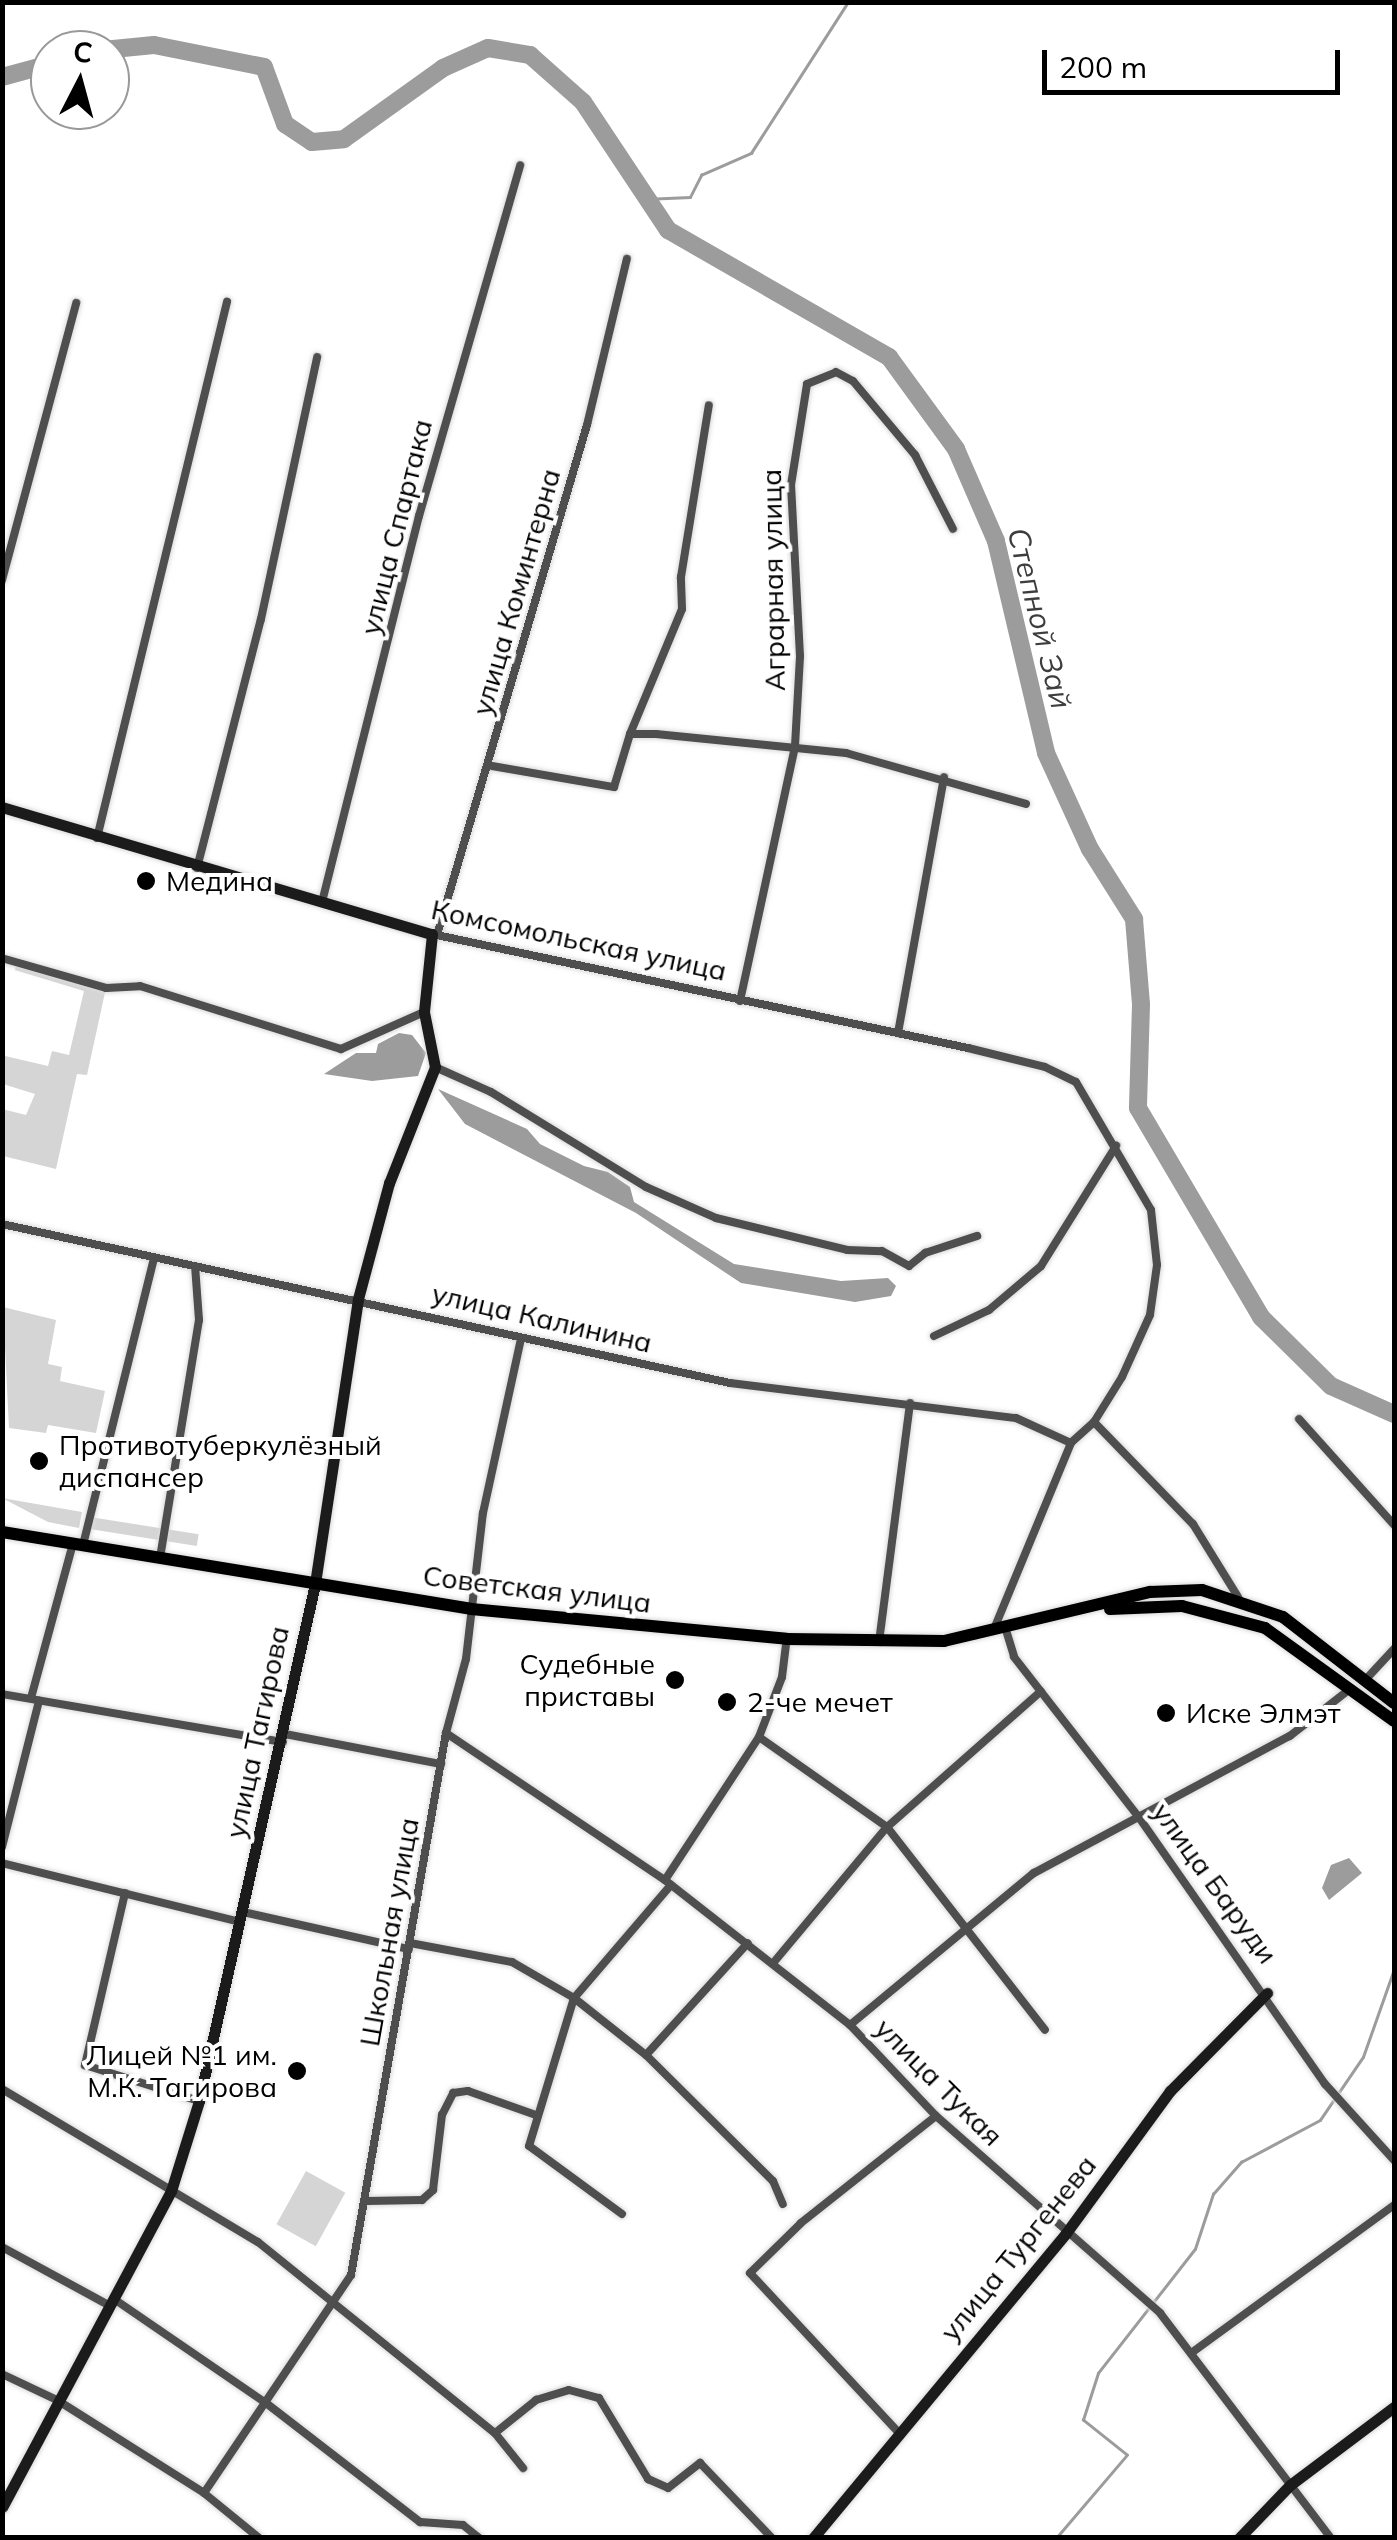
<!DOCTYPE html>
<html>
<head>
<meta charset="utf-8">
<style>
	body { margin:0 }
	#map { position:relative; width:1397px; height:2540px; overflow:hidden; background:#fff; font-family:Mulish,sans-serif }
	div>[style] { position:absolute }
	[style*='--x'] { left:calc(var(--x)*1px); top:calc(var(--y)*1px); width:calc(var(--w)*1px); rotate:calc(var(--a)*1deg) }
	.green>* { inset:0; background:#d5d5d5; transform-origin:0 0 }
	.water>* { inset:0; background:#9c9c9c }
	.stream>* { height:2.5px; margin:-1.25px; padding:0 1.25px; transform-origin:1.25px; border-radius:1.25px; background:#9c9c9c }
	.river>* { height:18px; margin:-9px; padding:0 9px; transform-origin:9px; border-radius:9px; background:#9c9c9c }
	.roads { filter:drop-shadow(0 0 2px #dbdbdb) drop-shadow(0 0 2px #dbdbdb) }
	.street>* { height:8px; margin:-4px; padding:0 4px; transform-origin:4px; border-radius:4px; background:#4e4e4e }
	.secondary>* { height:11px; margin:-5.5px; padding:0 5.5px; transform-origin:5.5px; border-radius:5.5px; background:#1b1b1b }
	.primary>* { height:12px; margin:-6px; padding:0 6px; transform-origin:6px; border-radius:6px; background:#000 }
	.dots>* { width:28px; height:28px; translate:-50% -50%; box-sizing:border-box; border:5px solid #fff; border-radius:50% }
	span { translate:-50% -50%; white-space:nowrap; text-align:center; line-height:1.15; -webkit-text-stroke:8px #fff; paint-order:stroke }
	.street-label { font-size:28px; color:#000 }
	.poi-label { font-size:28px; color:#000 }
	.left { translate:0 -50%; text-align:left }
	.right { translate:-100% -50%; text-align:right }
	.water-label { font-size:30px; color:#3d3d3d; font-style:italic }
	.frame { position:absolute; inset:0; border:5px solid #000; pointer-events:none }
	.north { position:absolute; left:30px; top:30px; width:100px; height:100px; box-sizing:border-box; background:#fff; border:2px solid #999; border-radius:50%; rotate:6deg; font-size:28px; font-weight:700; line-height:40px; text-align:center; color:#000 }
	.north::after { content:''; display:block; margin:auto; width:35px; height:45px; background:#000; clip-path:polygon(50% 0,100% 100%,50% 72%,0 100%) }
	.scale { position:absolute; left:1042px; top:50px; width:298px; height:45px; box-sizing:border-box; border:5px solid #000; border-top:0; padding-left:12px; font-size:30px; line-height:35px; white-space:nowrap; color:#000; -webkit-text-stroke:8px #fff; paint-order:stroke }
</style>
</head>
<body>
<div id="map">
	<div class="green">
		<div style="clip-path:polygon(16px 963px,106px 988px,87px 1075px,77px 1074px,56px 1169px,3px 1156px,2px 1109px,26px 1115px,35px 1094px,3px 1084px,3px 1066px,5px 1056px,48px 1066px,52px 1051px,69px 1055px,84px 991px,15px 970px)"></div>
		<div style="clip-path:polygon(3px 1307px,56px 1320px,48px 1364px,62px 1367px,60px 1381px,105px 1391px,96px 1433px,48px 1425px,46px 1433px,9px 1428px)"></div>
		<div style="clip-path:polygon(2px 1498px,82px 1512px,79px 1528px,48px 1522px)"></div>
		<div style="left:90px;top:1517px;width:110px;height:12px;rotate:9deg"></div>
		<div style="left:306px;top:2171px;width:45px;height:61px;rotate:29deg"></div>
	</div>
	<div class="water">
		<div style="clip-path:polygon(399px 1033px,412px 1035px,426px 1053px,418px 1076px,372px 1081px,324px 1074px,356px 1053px,376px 1053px,378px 1044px)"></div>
		<div style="clip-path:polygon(438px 1089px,527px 1129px,540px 1144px,584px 1166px,608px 1172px,630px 1187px,634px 1202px,734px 1264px,841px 1281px,888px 1278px,896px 1286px,891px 1296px,855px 1302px,741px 1283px,636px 1213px,465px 1124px)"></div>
		<div style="clip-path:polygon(1349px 1858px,1362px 1873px,1329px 1900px,1322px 1888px,1331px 1865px)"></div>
	</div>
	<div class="stream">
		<div style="--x:644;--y:199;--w:46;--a:-2.5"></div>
		<div style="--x:690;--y:197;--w:25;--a:-63"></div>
		<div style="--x:701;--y:175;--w:55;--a:-23.7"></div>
		<div style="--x:751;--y:153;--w:179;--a:-57.3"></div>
		<div style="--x:1056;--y:2538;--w:109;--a:-49.5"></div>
		<div style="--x:1127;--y:2455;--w:56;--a:-141.5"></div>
		<div style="--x:1083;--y:2420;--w:49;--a:-72.3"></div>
		<div style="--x:1098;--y:2373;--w:157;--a:-52"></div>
		<div style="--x:1195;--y:2249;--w:58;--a:-71.9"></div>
		<div style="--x:1213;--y:2194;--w:43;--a:-48.8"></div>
		<div style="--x:1241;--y:2162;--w:89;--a:-28"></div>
		<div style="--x:1320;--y:2120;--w:76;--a:-55.7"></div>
		<div style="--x:1363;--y:2057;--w:93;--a:-70.6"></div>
	</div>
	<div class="river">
		<div style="--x:103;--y:50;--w:51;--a:-5.6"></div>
		<div style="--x:154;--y:45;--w:112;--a:11.3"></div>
		<div style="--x:264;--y:67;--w:61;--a:69.8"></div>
		<div style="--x:285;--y:124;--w:32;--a:34"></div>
		<div style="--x:312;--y:142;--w:32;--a:-5"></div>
		<div style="--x:344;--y:139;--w:122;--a:-35.6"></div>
		<div style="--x:443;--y:68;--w:49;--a:-24"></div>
		<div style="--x:488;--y:48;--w:43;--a:9.5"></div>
		<div style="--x:530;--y:55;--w:71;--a:41.6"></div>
		<div style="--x:583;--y:102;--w:154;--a:56.4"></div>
		<div style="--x:668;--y:230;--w:255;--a:29.9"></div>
		<div style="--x:889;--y:357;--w:114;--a:53.9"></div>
		<div style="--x:956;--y:449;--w:100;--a:66.5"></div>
		<div style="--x:996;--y:541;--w:218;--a:76.7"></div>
		<div style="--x:1046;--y:753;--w:106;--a:65.4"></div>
		<div style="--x:1090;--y:849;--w:83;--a:57.8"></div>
		<div style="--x:1134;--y:919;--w:86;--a:85.3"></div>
		<div style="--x:1141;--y:1005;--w:103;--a:91.7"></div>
		<div style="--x:1138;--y:1108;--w:243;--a:59.5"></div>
		<div style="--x:1261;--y:1317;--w:98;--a:44.6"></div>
		<div style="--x:1331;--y:1386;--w:69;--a:24"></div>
		<div style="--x:2;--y:77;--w:50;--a:-15.2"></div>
	</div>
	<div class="roads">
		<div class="street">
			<div style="--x:2;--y:580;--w:287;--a:-75"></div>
			<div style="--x:630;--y:734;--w:135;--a:-67.4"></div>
			<div style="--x:682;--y:609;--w:32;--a:-92"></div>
			<div style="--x:681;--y:577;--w:174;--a:-80.8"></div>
			<div style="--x:492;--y:766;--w:124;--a:9.8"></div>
			<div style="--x:614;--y:787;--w:55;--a:-73.2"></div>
			<div style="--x:630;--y:734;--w:26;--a:0"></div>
			<div style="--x:656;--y:734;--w:191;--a:5.7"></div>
			<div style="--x:846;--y:753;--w:187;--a:15.8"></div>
			<div style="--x:97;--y:838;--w:552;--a:-76.37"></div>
			<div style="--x:197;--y:868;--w:257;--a:-75.6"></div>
			<div style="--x:261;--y:619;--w:268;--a:-77.9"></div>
			<div style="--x:322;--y:902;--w:398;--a:-75.9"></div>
			<div style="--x:419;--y:516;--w:365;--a:-73.9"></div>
			<div style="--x:432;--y:934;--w:548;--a:12.01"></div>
			<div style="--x:968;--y:1048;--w:79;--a:13.9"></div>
			<div style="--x:1045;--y:1067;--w:34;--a:26"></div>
			<div style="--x:1076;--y:1082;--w:148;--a:59.6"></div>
			<div style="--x:1151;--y:1210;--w:55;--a:83.8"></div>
			<div style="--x:1157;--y:1265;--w:50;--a:98"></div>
			<div style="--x:1150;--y:1315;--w:68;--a:114.3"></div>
			<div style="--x:1122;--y:1377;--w:53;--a:121.9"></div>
			<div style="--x:1094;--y:1422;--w:31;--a:138"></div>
			<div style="--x:1071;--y:1443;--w:201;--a:112.5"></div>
			<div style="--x:437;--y:935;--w:532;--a:-73.61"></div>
			<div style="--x:587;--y:425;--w:171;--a:-76.5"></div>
			<div style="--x:5;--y:959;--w:105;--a:16"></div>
			<div style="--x:106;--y:988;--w:34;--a:-3"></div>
			<div style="--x:140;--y:986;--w:211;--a:17.4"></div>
			<div style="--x:341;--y:1049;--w:91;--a:-24"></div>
			<div style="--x:740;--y:1001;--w:261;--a:-77.8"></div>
			<div style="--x:795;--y:746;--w:90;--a:-86.8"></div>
			<div style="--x:800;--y:656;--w:171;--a:-93"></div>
			<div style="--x:791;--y:485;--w:102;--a:-81"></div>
			<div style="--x:807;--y:384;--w:31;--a:-22"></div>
			<div style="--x:836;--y:372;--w:19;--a:28"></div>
			<div style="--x:853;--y:381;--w:97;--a:50"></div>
			<div style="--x:915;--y:455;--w:83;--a:62.8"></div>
			<div style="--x:898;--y:1033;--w:260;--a:-79.8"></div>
			<div style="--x:435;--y:1067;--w:61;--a:24.1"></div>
			<div style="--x:491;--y:1092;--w:182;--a:31.5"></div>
			<div style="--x:646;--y:1187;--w:77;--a:23.9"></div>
			<div style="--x:716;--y:1218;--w:135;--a:13.7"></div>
			<div style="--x:847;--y:1250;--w:35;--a:2"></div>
			<div style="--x:882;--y:1251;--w:31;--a:29"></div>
			<div style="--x:909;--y:1266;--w:21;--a:-39"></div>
			<div style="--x:925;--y:1253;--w:55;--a:-18.1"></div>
			<div style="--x:2;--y:1224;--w:745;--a:12.32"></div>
			<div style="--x:730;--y:1383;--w:288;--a:7"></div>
			<div style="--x:1016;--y:1418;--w:60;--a:24.4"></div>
			<div style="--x:934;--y:1336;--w:61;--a:-25.3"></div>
			<div style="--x:989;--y:1310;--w:68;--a:-40.2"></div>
			<div style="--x:1041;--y:1266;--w:142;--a:-58"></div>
			<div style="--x:1299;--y:1419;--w:142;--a:48.1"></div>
			<div style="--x:1094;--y:1422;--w:142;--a:45.9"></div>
			<div style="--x:1193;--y:1524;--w:86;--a:58.3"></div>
			<div style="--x:83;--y:1545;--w:296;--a:-76.1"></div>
			<div style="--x:160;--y:1558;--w:241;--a:-80.7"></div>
			<div style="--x:199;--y:1320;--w:54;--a:-94.2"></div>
			<div style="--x:1006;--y:1630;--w:28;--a:73"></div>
			<div style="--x:1014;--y:1657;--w:202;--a:52.1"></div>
			<div style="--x:1138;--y:1816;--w:327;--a:55.1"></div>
			<div style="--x:1325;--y:2084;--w:103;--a:47.8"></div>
			<div style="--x:879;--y:1642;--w:241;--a:-82.6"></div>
			<div style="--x:1367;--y:1678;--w:40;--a:-47"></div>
			<div style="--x:2;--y:1694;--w:285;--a:9.7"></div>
			<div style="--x:31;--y:1698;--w:161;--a:-74.8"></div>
			<div style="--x:446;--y:1733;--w:264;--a:33.9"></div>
			<div style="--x:665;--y:1880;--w:235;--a:38.1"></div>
			<div style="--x:850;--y:2025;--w:125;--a:46.6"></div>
			<div style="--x:936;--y:2116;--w:298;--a:41.3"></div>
			<div style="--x:1160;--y:2313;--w:283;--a:52.8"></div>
			<div style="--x:285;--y:1734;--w:159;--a:10.9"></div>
			<div style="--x:759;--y:1737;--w:156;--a:35.1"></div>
			<div style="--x:887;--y:1827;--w:257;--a:52.1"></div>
			<div style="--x:2;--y:1847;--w:151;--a:-75.8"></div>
			<div style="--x:2;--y:1863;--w:245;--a:13.9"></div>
			<div style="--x:665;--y:1880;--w:171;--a:-56.7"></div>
			<div style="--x:759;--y:1737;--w:64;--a:-69"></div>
			<div style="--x:782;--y:1677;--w:38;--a:-83"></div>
			<div style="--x:125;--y:1893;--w:177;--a:103.1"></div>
			<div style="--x:85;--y:2065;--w:120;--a:17.5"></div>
			<div style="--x:243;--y:1912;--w:170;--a:12.6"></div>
			<div style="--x:410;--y:1943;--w:104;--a:10.6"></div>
			<div style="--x:512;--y:1962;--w:72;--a:30.1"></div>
			<div style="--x:574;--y:1998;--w:92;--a:38.4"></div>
			<div style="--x:646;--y:2055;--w:179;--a:44.8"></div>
			<div style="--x:773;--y:2181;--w:25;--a:67"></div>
			<div style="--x:774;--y:1962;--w:176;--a:-50.1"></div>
			<div style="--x:887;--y:1827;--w:205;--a:-41.4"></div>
			<div style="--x:850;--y:2025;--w:239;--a:-39.6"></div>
			<div style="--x:1034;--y:1873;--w:290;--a:-28.2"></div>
			<div style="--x:1290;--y:1736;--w:76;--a:-38.1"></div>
			<div style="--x:646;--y:2055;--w:151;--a:-47.7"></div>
			<div style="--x:2;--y:2089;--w:298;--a:30.9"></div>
			<div style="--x:258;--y:2242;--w:304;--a:38.9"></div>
			<div style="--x:495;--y:2433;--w:45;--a:51.3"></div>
			<div style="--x:367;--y:2201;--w:55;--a:-1"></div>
			<div style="--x:422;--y:2200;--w:15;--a:-42"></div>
			<div style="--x:433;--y:2190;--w:76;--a:-83.2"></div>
			<div style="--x:442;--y:2115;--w:25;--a:-63"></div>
			<div style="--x:453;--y:2093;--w:15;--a:-8"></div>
			<div style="--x:468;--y:2091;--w:72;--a:19.4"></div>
			<div style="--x:622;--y:2214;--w:115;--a:-143.8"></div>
			<div style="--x:529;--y:2146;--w:155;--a:-73.1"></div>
			<div style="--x:574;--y:1998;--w:149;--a:-49.4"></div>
			<div style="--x:2;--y:2247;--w:123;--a:28.6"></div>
			<div style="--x:114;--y:2299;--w:184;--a:34.4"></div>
			<div style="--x:266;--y:2403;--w:195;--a:37.7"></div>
			<div style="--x:420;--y:2522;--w:43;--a:4"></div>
			<div style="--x:463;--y:2525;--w:21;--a:39"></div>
			<div style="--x:1194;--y:2351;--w:248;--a:-36.1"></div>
			<div style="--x:2;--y:2374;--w:61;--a:25.3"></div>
			<div style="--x:57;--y:2400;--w:174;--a:32.3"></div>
			<div style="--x:204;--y:2493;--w:71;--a:39.3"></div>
			<div style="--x:495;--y:2433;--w:53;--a:-38.8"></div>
			<div style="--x:536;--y:2400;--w:34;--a:-17"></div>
			<div style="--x:569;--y:2390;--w:31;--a:15"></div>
			<div style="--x:599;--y:2398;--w:95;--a:58.8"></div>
			<div style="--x:648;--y:2479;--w:22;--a:24"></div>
			<div style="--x:668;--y:2488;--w:41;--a:-38"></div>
			<div style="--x:700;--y:2463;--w:104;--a:46.2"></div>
			<div style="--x:900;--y:2434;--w:220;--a:-133"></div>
			<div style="--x:750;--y:2273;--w:71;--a:-44.4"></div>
			<div style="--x:801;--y:2223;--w:172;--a:-38.4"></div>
			<div style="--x:204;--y:2493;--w:263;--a:-56"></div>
			<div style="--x:351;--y:2275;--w:550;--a:-80.06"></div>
			<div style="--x:446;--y:1733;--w:77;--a:-74.9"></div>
			<div style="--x:466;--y:1659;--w:147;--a:-83.4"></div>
			<div style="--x:483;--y:1513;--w:179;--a:-77.7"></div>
		</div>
		<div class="secondary">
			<div style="--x:2;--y:807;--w:448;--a:16.5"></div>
			<div style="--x:432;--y:934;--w:78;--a:95.9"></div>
			<div style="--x:424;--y:1012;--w:56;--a:78.7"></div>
			<div style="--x:435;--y:1067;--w:125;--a:111.6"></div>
			<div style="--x:389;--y:1183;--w:120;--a:105"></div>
			<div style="--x:358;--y:1299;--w:288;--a:98.6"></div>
			<div style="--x:315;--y:1584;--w:530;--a:102.65"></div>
			<div style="--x:199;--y:2101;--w:94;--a:107.3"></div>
			<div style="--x:171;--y:2191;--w:358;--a:118.1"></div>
			<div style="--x:813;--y:2538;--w:396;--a:-50.3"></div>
			<div style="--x:1066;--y:2233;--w:176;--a:-53.8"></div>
			<div style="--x:1170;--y:2091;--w:138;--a:-45.3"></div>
			<div style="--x:1239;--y:2538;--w:74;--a:-46.1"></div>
			<div style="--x:1290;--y:2485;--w:130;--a:-36.9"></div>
		</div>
		<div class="primary">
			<div style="--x:2;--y:1532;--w:475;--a:9.3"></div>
			<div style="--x:471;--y:1609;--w:317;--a:5.4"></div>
			<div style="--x:787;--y:1639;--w:157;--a:0.7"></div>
			<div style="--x:944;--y:1641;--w:212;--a:-13.4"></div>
			<div style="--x:1150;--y:1592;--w:52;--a:-2.2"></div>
			<div style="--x:1202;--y:1590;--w:85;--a:18.4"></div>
			<div style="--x:1283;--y:1617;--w:140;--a:37.8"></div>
			<div style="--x:1110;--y:1609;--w:72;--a:-2.4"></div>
			<div style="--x:1182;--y:1606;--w:86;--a:14.8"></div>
			<div style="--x:1265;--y:1628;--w:159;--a:35.8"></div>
		</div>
	</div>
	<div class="dots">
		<div style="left:146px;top:881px;background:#000"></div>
		<div style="left:39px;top:1461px;background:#000"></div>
		<div style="left:675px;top:1680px;background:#000"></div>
		<div style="left:727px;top:1702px;background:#000"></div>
		<div style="left:1166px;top:1713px;background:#000"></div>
		<div style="left:297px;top:2071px;background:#000"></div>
	</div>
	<div class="street-label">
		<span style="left:396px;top:527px;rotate:-76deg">улица Спартака</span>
		<span style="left:773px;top:580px;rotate:-91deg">Аграрная улица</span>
		<span style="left:516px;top:592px;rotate:-74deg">улица Коминтерна</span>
		<span style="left:579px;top:940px;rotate:12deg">Комсомольская улица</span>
		<span style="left:542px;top:1318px;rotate:13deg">улица Калинина</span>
		<span style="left:537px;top:1589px;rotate:7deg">Советская улица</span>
		<span style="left:257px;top:1732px;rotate:-78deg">улица Тагирова</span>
		<span style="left:1215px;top:1883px;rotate:54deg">улица Баруди</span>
		<span style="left:389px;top:1932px;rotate:-80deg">Школьная улица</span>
		<span style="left:939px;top:2082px;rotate:45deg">улица Тукая</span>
		<span style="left:1018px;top:2248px;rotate:-51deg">улица Тургенева</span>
	</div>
	<div class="poi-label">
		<span class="left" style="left:166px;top:881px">Медина</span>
		<span class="left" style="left:59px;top:1461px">Противотуберкулёзный<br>диспансер</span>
		<span class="right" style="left:655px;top:1680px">Судебные<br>приставы</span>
		<span class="left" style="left:747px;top:1702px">2-че мечет</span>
		<span class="left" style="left:1186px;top:1713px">Иске Элмэт</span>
		<span class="right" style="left:277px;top:2071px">Лицей №1 им.<br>М.К. Тагирова</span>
	</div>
	<div class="water-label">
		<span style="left:1040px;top:618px;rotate:76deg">Степной Зай</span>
	</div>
	<div class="frame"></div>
	<div class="north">С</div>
	<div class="scale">200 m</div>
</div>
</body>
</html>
